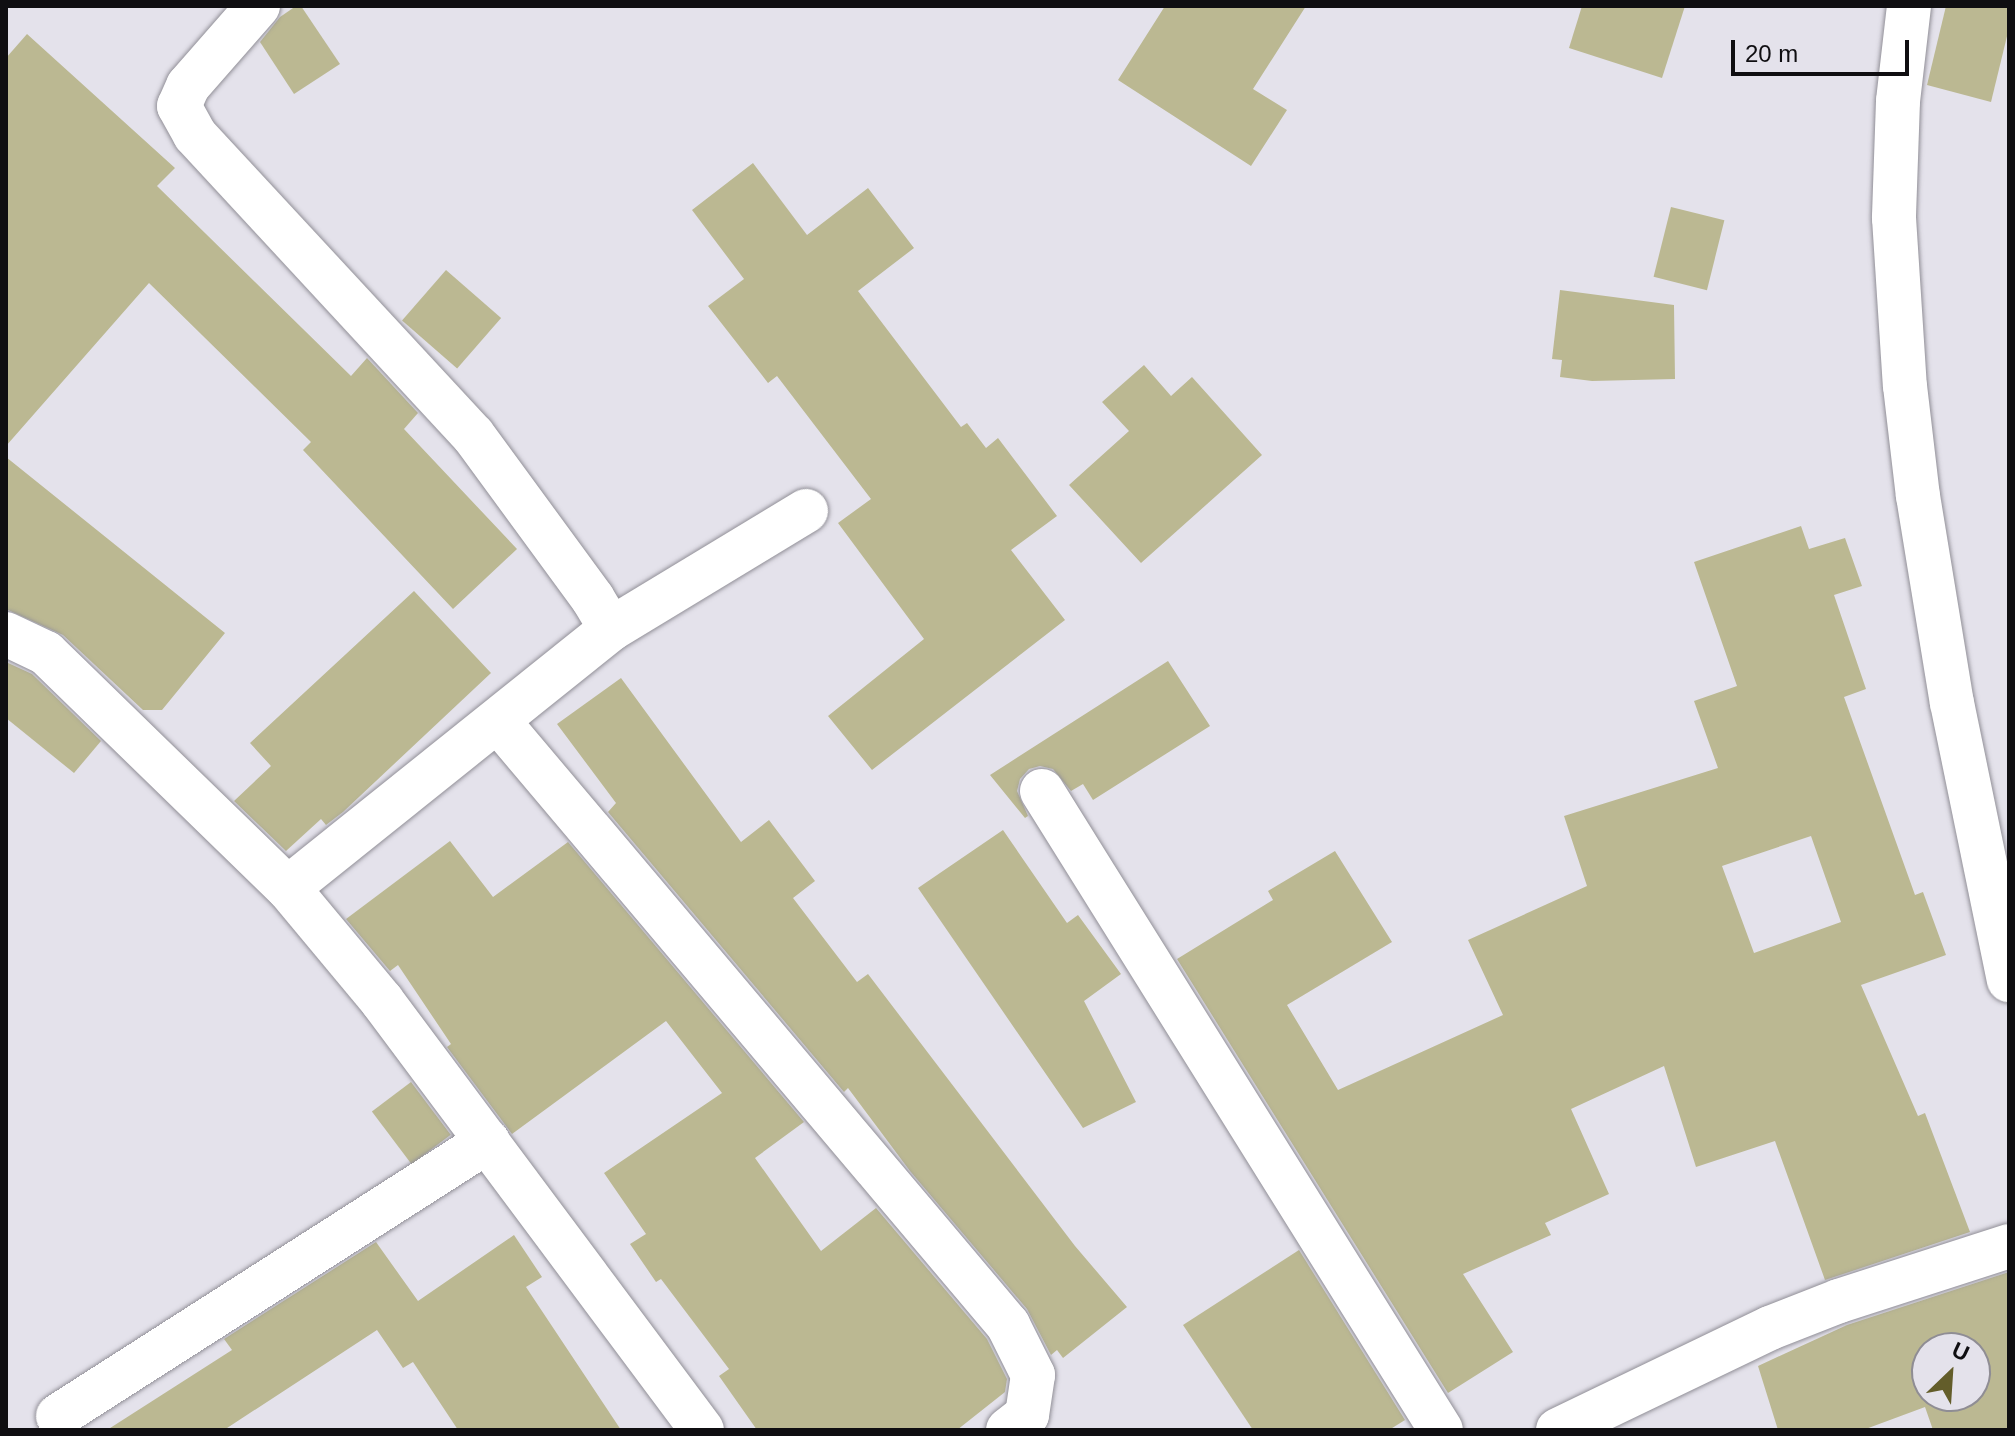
<!DOCTYPE html>
<html>
<head>
<meta charset="utf-8">
<style>
	body { margin:0 }
	#map { position:relative; width:2015px; height:1436px; overflow:hidden; background:#e4e2eb; font-family:Arial,sans-serif }
	div>[style] { position:absolute }
	[style*='--x'] { left:calc(var(--x)*1px); top:calc(var(--y)*1px); width:calc(var(--w)*1px); rotate:calc(var(--a)*1deg) }
	.building>* { inset:0; background:#bbb892; transform-origin:0 0 }
	.roads { filter:drop-shadow(0 0 2px #918f97) drop-shadow(0 0 2px #918f97) }
	.minor>* { height:44px; margin:-22px; padding:0 22px; transform-origin:22px; border-radius:22px; background:#fff }
	span { translate:-50% -50%; white-space:nowrap; text-align:center; line-height:1.15; -webkit-text-stroke:6px #e4e2eb; paint-order:stroke }
	.frame { position:absolute; inset:0; border:8px solid #0f0e11; pointer-events:none }
	.north { position:absolute; left:1911px; top:1332px; width:80px; height:80px; box-sizing:border-box; background:#e4e2eb; border:2px solid #8f8d94; border-radius:50%; rotate:25deg; font-size:22px; font-weight:700; line-height:32px; text-align:center; color:#0f0e11 }
	.north::after { content:''; display:block; margin:auto; width:28px; height:36px; background:#635d2a; clip-path:polygon(50% 0,100% 100%,50% 72%,0 100%) }
	.scale { position:absolute; left:1731px; top:40px; width:178px; height:36px; box-sizing:border-box; border:4px solid #0f0e11; border-top:0; padding-left:10px; font-size:24px; line-height:28px; white-space:nowrap; color:#0f0e11; -webkit-text-stroke:6px #e4e2eb; paint-order:stroke }
</style>
</head>
<body>
<div id="map">
	<div class="building">
		<div style="clip-path:polygon(296px 6px,301px 6px,340px 64px,294px 94px,260px 42px,280px 17px)"></div>
		<div style="clip-path:polygon(1165px 6px,1306px 6px,1253px 89px,1287px 110px,1251px 166px,1118px 80px)"></div>
		<div style="clip-path:polygon(1582px 6px,1685px 6px,1662px 78px,1569px 48px)"></div>
		<div style="clip-path:polygon(1946px 6px,2009px 6px,2009px 28px,1991px 102px,1927px 85px)"></div>
		<div style="clip-path:polygon(27px 34px,175px 168px,157px 186px,351px 376px,367px 358px,418px 413px,404px 429px,517px 549px,453px 609px,303px 450px,311px 442px,149px 283px,6px 446px,6px 58px)"></div>
		<div style="clip-path:polygon(753px 163px,807px 235px,868px 188px,914px 248px,858px 291px,961px 427px,967px 423px,986px 448px,998px 438px,1057px 516px,1011px 550px,1065px 620px,872px 770px,828px 716px,924px 639px,838px 523px,871px 499px,777px 376px,768px 383px,708px 306px,744px 279px,692px 210px)"></div>
		<div style="left:1671px;top:207px;width:55px;height:72px;rotate:14deg"></div>
		<div style="left:446px;top:270px;width:73px;height:67px;rotate:41deg"></div>
		<div style="clip-path:polygon(1560px 290px,1674px 305px,1675px 379px,1592px 381px,1560px 377px,1562px 360px,1552px 359px)"></div>
		<div style="clip-path:polygon(1144px 365px,1171px 396px,1192px 377px,1262px 455px,1141px 563px,1069px 485px,1129px 431px,1102px 402px)"></div>
		<div style="clip-path:polygon(6px 457px,225px 633px,162px 710px,143px 710px,63px 635px,6px 609px)"></div>
		<div style="clip-path:polygon(evenodd,1801px 526px,1809px 549px,1845px 538px,1862px 586px,1834px 595px,1866px 689px,1844px 697px,1915px 895px,1923px 892px,1946px 955px,1861px 985px,1918px 1116px,1925px 1113px,1970px 1232px,1825px 1280px,1775px 1141px,1696px 1167px,1664px 1066px,1571px 1109px,1609px 1194px,1545px 1223px,1551px 1235px,1463px 1274px,1513px 1352px,1448px 1393px,1177px 959px,1273px 900px,1268px 891px,1335px 851px,1392px 942px,1287px 1005px,1338px 1090px,1503px 1015px,1468px 940px,1587px 886px,1564px 816px,1718px 768px,1694px 701px,1737px 686px,1694px 562px,1801px 526px,1811px 836px,1841px 922px,1754px 953px,1722px 866px,1811px 836px)"></div>
		<div style="clip-path:polygon(414px 591px,491px 673px,343px 812px,326px 825px,321px 819px,286px 851px,234px 801px,271px 766px,250px 743px)"></div>
		<div style="clip-path:polygon(1168px 661px,1210px 726px,1093px 800px,1083px 784px,1071px 791px,1053px 769px,1040px 766px,1029px 769px,1020px 779px,1017px 791px,1028px 816px,1025px 818px,990px 775px)"></div>
		<div style="clip-path:polygon(6px 662px,32px 674px,101px 741px,74px 773px,6px 718px)"></div>
		<div style="clip-path:polygon(621px 678px,741px 842px,769px 820px,815px 881px,793px 898px,857px 982px,868px 974px,1075px 1246px,1127px 1307px,1063px 1358px,1057px 1350px,1051px 1355px,1027px 1309px,910px 1171px,848px 1088px,844px 1092px,608px 812px,616px 803px,557px 724px)"></div>
		<div style="clip-path:polygon(1003px 830px,1067px 923px,1078px 915px,1121px 974px,1084px 1001px,1136px 1102px,1083px 1128px,918px 888px)"></div>
		<div style="clip-path:polygon(450px 841px,493px 897px,568px 842px,804px 1122px,755px 1158px,821px 1251px,876px 1208px,987px 1339px,1007px 1379px,1005px 1392px,957px 1430px,757px 1430px,719px 1376px,729px 1369px,661px 1279px,656px 1282px,630px 1244px,646px 1234px,604px 1173px,722px 1093px,666px 1021px,512px 1134px,447px 1047px,451px 1044px,398px 965px,390px 971px,346px 919px)"></div>
		<div style="left:411px;top:1082px;width:66px;height:49px;rotate:53deg"></div>
		<div style="clip-path:polygon(514px 1235px,542px 1277px,526px 1287px,621px 1430px,458px 1430px,413px 1362px,403px 1368px,377px 1330px,224px 1430px,107px 1430px,232px 1350px,224px 1339px,376px 1242px,418px 1301px)"></div>
		<div style="clip-path:polygon(1299px 1250px,1405px 1420px,1389px 1430px,1253px 1430px,1183px 1325px)"></div>
		<div style="clip-path:polygon(evenodd,2009px 1272px,2009px 1430px,1933px 1430px,1925px 1407px,1863px 1430px,1778px 1430px,1758px 1366px,1847px 1325px,2009px 1272px,1927px 1348px,1975px 1348px,1975px 1396px,1927px 1396px,1927px 1348px)"></div>
	</div>
	<div class="roads">
		<div class="minor">
			<div style="--x:258;--y:6;--w:106;--a:131.2"></div>
			<div style="--x:188;--y:86;--w:22;--a:114"></div>
			<div style="--x:179;--y:106;--w:33;--a:61"></div>
			<div style="--x:195;--y:135;--w:409;--a:47.2"></div>
			<div style="--x:473;--y:435;--w:203;--a:53.8"></div>
			<div style="--x:593;--y:599;--w:35;--a:59"></div>
			<div style="--x:611;--y:629;--w:414;--a:141.3"></div>
			<div style="--x:1909;--y:6;--w:96;--a:96.6"></div>
			<div style="--x:1898;--y:101;--w:117;--a:92"></div>
			<div style="--x:1894;--y:218;--w:168;--a:86.3"></div>
			<div style="--x:1905;--y:386;--w:111;--a:83.3"></div>
			<div style="--x:1918;--y:496;--w:210;--a:80.7"></div>
			<div style="--x:1952;--y:703;--w:283;--a:78.4"></div>
			<div style="--x:611;--y:629;--w:228;--a:-31.2"></div>
			<div style="--x:6;--y:634;--w:44;--a:25.4"></div>
			<div style="--x:46;--y:653;--w:337;--a:44.2"></div>
			<div style="--x:288;--y:888;--w:147;--a:50.2"></div>
			<div style="--x:382;--y:1001;--w:535;--a:53.28"></div>
			<div style="--x:498;--y:721;--w:791;--a:49.82"></div>
			<div style="--x:1008;--y:1325;--w:56;--a:63.4"></div>
			<div style="--x:1033;--y:1375;--w:40;--a:98.5"></div>
			<div style="--x:1027;--y:1415;--w:24;--a:142"></div>
			<div style="--x:1042;--y:791;--w:753;--a:58.02"></div>
			<div style="--x:58;--y:1416;--w:510;--a:-32.6"></div>
			<div style="--x:1558;--y:1430;--w:235;--a:-25.7"></div>
			<div style="--x:1770;--y:1328;--w:74;--a:-21.4"></div>
			<div style="--x:1839;--y:1301;--w:179;--a:-17.9"></div>
		</div>
	</div>
	<div class="frame"></div>
	<div class="north">U</div>
	<div class="scale">20 m</div>
</div>
</body>
</html>
